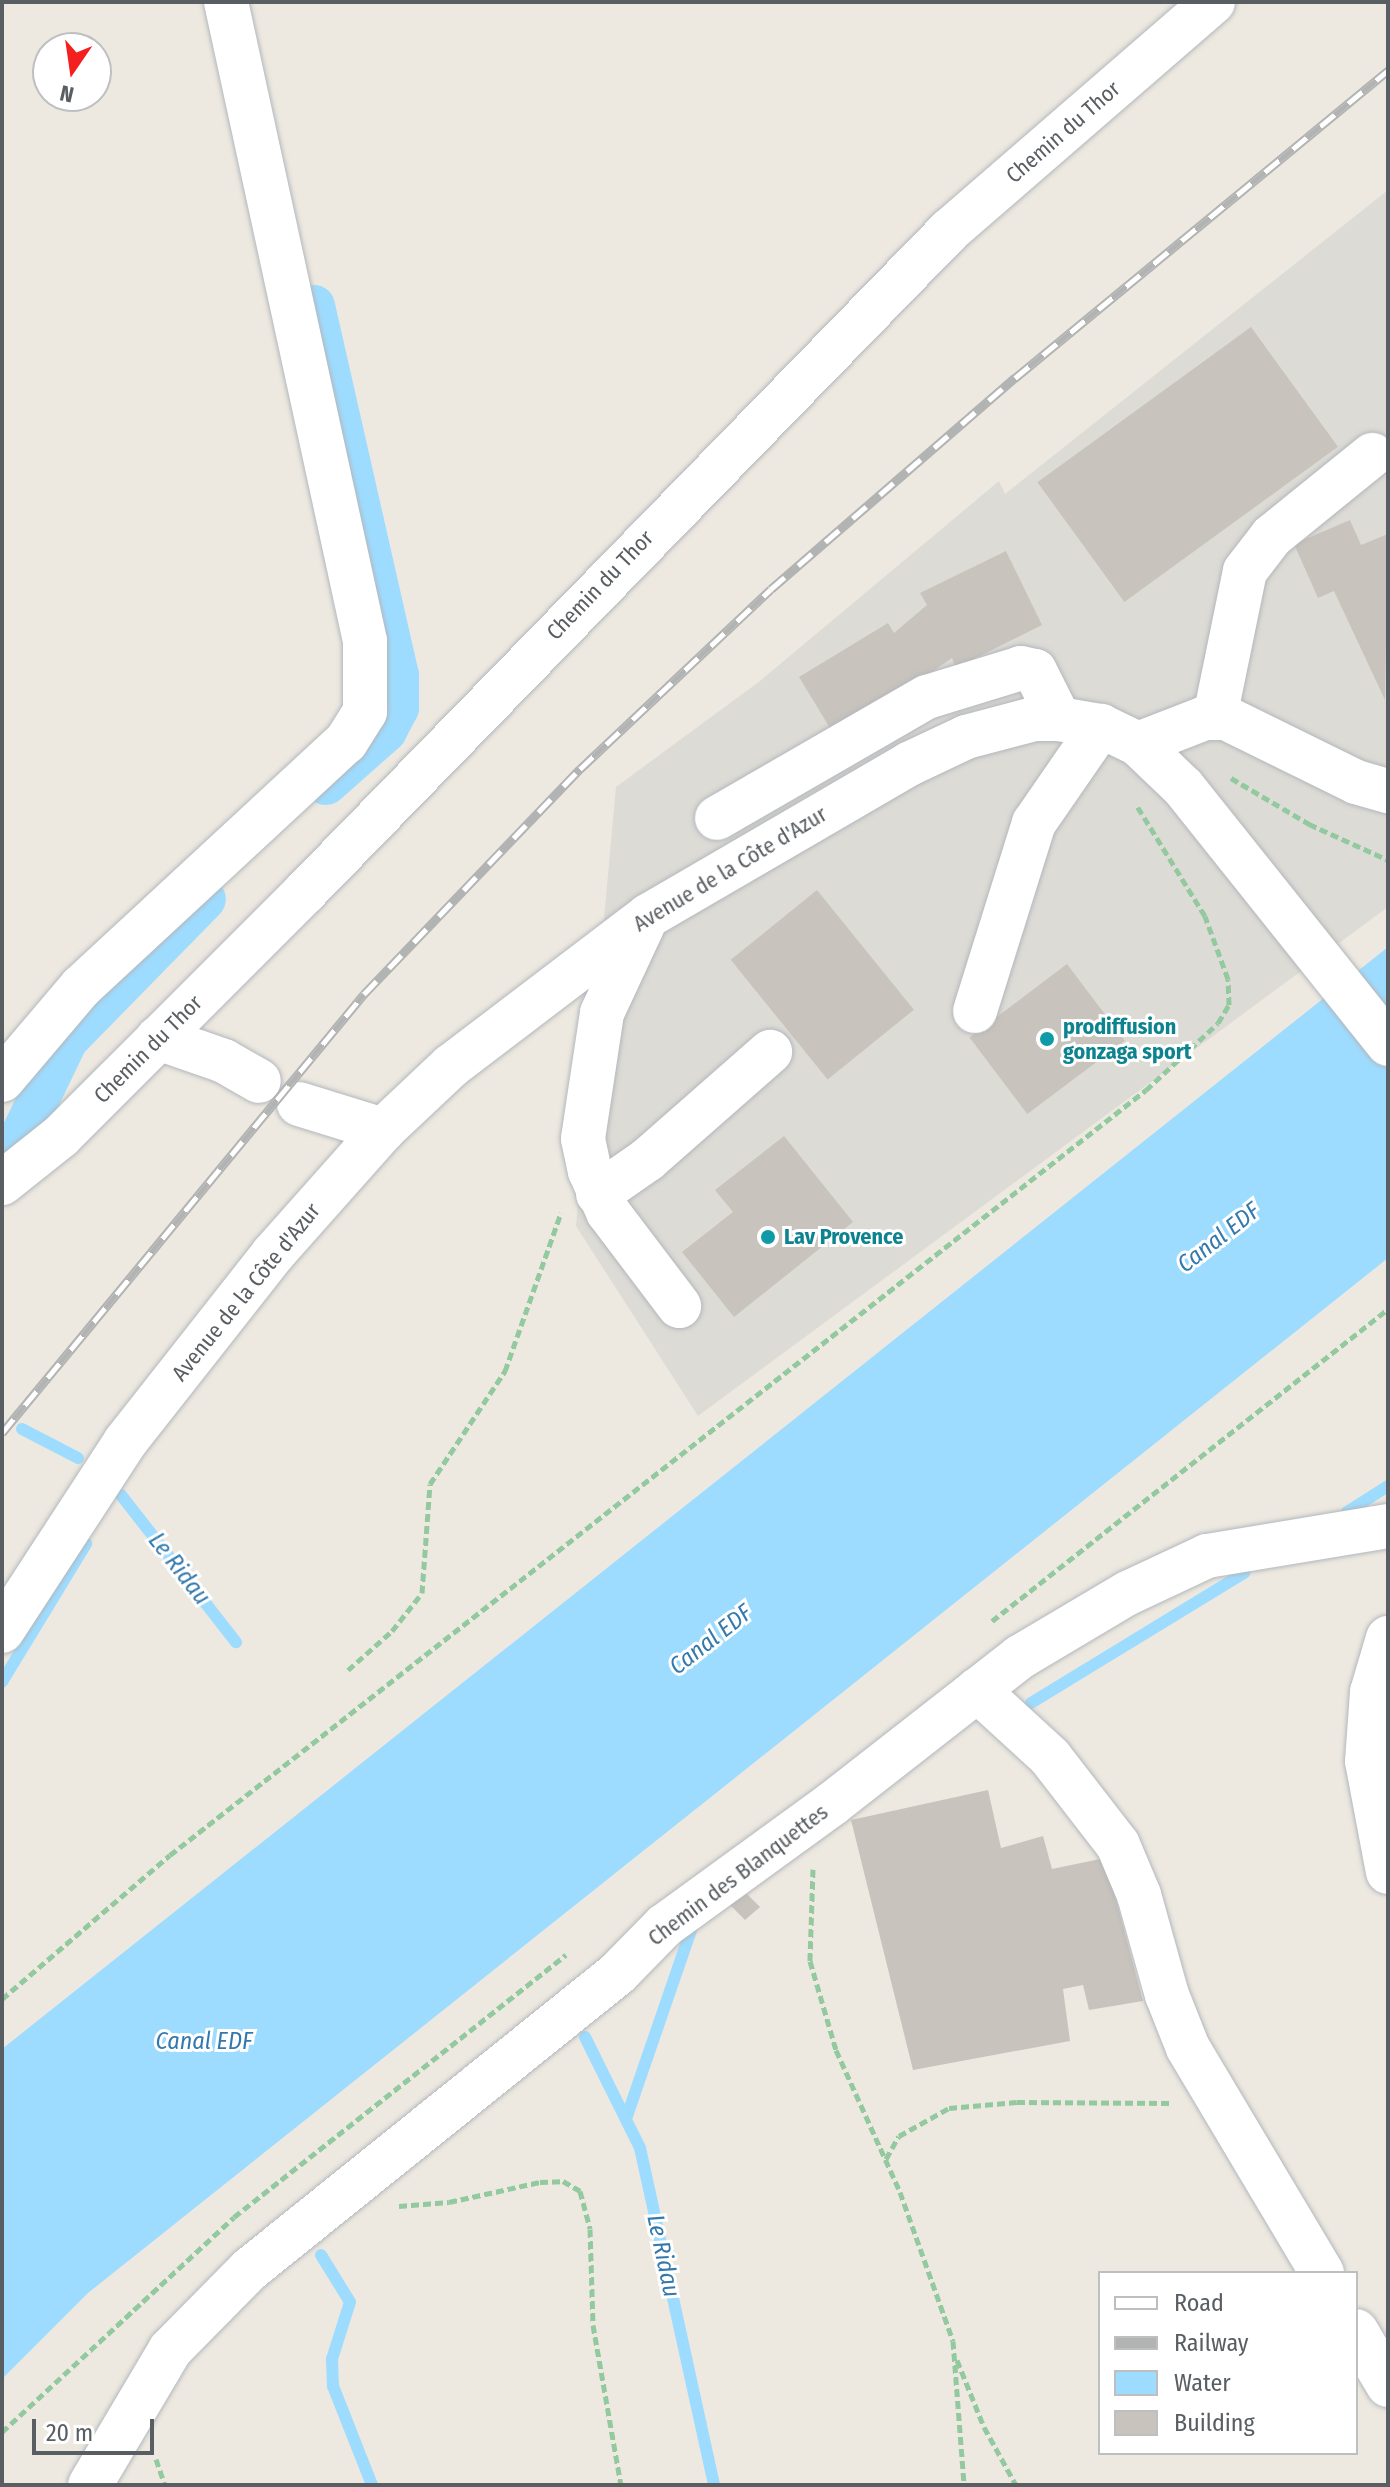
<!DOCTYPE html>
<html>
<head>
<meta charset="utf-8">
<style>
	body { margin:0 }
	#map { position:relative; width:1390px; height:2487px; overflow:hidden; background:#ede9e0; font-family:"Fira Sans Condensed",sans-serif }
	div>[style] { position:absolute }
	[style*='--x'] { left:calc(var(--x)*1px); top:calc(var(--y)*1px); width:calc(var(--w)*1px); rotate:calc(var(--a)*1deg) }
	.industrial>* { inset:0; background:#dddbd5 }
	.water>* { inset:0; background:#9edcff }
	.stream>* { height:12px; margin:-6px; padding:0 6px; transform-origin:6px; border-radius:6px; background:#9edcff }
	.canal>* { height:42px; margin:-21px; padding:0 21px; transform-origin:21px; border-radius:21px; background:#9edcff }
	.building>* { inset:0; background:#c8c3bd; transform-origin:0 0 }
	.path>* { height:5px; margin-top:-2.5px; transform-origin:0; background:repeating-linear-gradient(90deg,#93c99e 0 8px,transparent 0 12px) }
	.roads { filter:drop-shadow(0 0 2px #b3b7bc) drop-shadow(0 0 2px #b3b7bc) }
	.minor>* { height:44px; margin:-22px; padding:0 22px; transform-origin:22px; border-radius:22px; background:#fff }
	.rail>* { height:9px; margin-top:-4.5px; transform-origin:0; background:repeating-linear-gradient(90deg,#fff 0 18px,#b2b3b3 0 36px); box-sizing:border-box; border-block:2px solid #b2b3b3 }
	.dots>* { width:22px; height:22px; translate:-50% -50%; box-sizing:border-box; border:4px solid #fff; border-radius:50% }
	span { translate:-50% -50%; white-space:nowrap; text-align:center; line-height:1.15; -webkit-text-stroke:6px #fff; paint-order:stroke }
	.street-label { font-size:22px; color:#595e62 }
	.culture-label { font-size:22px; color:#0d838f; font-weight:700 }
	.left { translate:0 -50%; text-align:left }
	.water-label { font-size:24px; color:#3479ad; font-style:italic }
	.frame { position:absolute; inset:0; border:4px solid #595e62; pointer-events:none }
	.legend { position:absolute; left:1098px; top:2271px; width:260px; height:184px; box-sizing:border-box; background:#fff; border:2px solid #bdbfc0; margin:0; padding:10px 14px; list-style:none; font-size:24px; color:#595e62 }
	.legend li { display:flex; align-items:center; gap:16px; height:40px }
	.legend b { width:40px; border:2px solid #bdbfc0 }
	.north { position:absolute; left:32px; top:32px; width:80px; height:80px; box-sizing:border-box; background:#fff; border:2px solid #bdbfc0; border-radius:50%; rotate:193deg; font-size:22px; font-weight:700; line-height:32px; text-align:center; color:#595e62 }
	.north::after { content:''; display:block; margin:auto; width:28px; height:36px; background:#f4201f; clip-path:polygon(50% 0,100% 100%,50% 72%,0 100%) }
	.scale { position:absolute; left:32px; top:2419px; width:122px; height:36px; box-sizing:border-box; border:4px solid #595e62; border-top:0; padding-left:10px; font-size:24px; line-height:28px; white-space:nowrap; color:#595e62; -webkit-text-stroke:6px #fff; paint-order:stroke }
</style>
</head>
<body>
<div id="map">
	<div class="industrial">
		<div style="clip-path:polygon(1388px 190px,1388px 907px,698px 1416px,576px 1226px,616px 787px,760px 681px,999px 481px,1005px 494px)"></div>
	</div>
	<div class="water">
		<div style="clip-path:polygon(1388px 947px,1388px 1258px,88px 2293px,2px 2379px,2px 2049px)"></div>
	</div>
	<div class="stream">
		<div style="--x:22;--y:1429;--w:63;--a:27.4"></div>
		<div style="--x:121;--y:1495;--w:187;--a:52"></div>
		<div style="--x:1347;--y:1512;--w:49;--a:-32.4"></div>
		<div style="--x:2;--y:1682;--w:162;--a:-58.7"></div>
		<div style="--x:1031;--y:1703;--w:250;--a:-31.4"></div>
		<div style="--x:585;--y:2037;--w:124;--a:63.6"></div>
		<div style="--x:640;--y:2148;--w:345;--a:77.6"></div>
		<div style="--x:627;--y:2116;--w:197;--a:-71"></div>
		<div style="--x:321;--y:2255;--w:55;--a:58.3"></div>
		<div style="--x:350;--y:2302;--w:60;--a:107.5"></div>
		<div style="--x:332;--y:2359;--w:27;--a:88"></div>
		<div style="--x:333;--y:2386;--w:106;--a:68.5"></div>
	</div>
	<div class="canal">
		<div style="--x:314;--y:306;--w:378;--a:77.2"></div>
		<div style="--x:398;--y:675;--w:33;--a:90"></div>
		<div style="--x:398;--y:708;--w:26;--a:118"></div>
		<div style="--x:386;--y:731;--w:80;--a:138.5"></div>
		<div style="--x:18;--y:1142;--w:113;--a:-64.3"></div>
		<div style="--x:67;--y:1040;--w:197;--a:-45.6"></div>
	</div>
	<div class="building">
		<div style="left:1251px;top:327px;width:148px;height:264px;rotate:54deg"></div>
		<div style="clip-path:polygon(1350px 520px,1361px 545px,1388px 534px,1385px 700px,1334px 591px,1318px 598px,1294px 544px)"></div>
		<div style="clip-path:polygon(1006px 551px,1042px 625px,956px 668px,952px 658px,836px 738px,799px 677px,888px 623px,894px 633px,927px 605px,920px 593px)"></div>
		<div style="left:817px;top:890px;width:154px;height:111px;rotate:51deg"></div>
		<div style="left:1067px;top:964px;width:96px;height:122px;rotate:53deg"></div>
		<div style="clip-path:polygon(784px 1136px,853px 1222px,734px 1317px,682px 1252px,733px 1212px,715px 1190px)"></div>
		<div style="clip-path:polygon(988px 1790px,1001px 1848px,1043px 1836px,1052px 1869px,1105px 1858px,1143px 2001px,1089px 2010px,1083px 1985px,1063px 1989px,1070px 2041px,913px 2070px,851px 1820px)"></div>
		<div style="clip-path:polygon(747px 1894px,760px 1907px,745px 1920px,730px 1905px)"></div>
	</div>
	<div class="path">
		<div style="--x:1231;--y:778;--w:91;--a:30.5"></div>
		<div style="--x:1309;--y:824;--w:87;--a:24.5"></div>
		<div style="--x:992;--y:1621;--w:504;--a:-38.23"></div>
		<div style="--x:348;--y:1670;--w:59;--a:-41.6"></div>
		<div style="--x:392;--y:1631;--w:48;--a:-51.7"></div>
		<div style="--x:422;--y:1593;--w:109;--a:-85.8"></div>
		<div style="--x:430;--y:1484;--w:136;--a:-56.4"></div>
		<div style="--x:505;--y:1371;--w:168;--a:-70.5"></div>
		<div style="--x:813;--y:1869;--w:92;--a:91.9"></div>
		<div style="--x:810;--y:1961;--w:93;--a:73.7"></div>
		<div style="--x:836;--y:2050;--w:156;--a:65.7"></div>
		<div style="--x:900;--y:2192;--w:158;--a:70.4"></div>
		<div style="--x:953;--y:2341;--w:144;--a:85.6"></div>
		<div style="--x:2;--y:1999;--w:221;--a:-40.6"></div>
		<div style="--x:170;--y:1855;--w:1240;--a:-38.09"></div>
		<div style="--x:1146;--y:1090;--w:98;--a:-42.9"></div>
		<div style="--x:1218;--y:1023;--w:21;--a:-59"></div>
		<div style="--x:1229;--y:1005;--w:26;--a:-92"></div>
		<div style="--x:1228;--y:979;--w:67;--a:-110.1"></div>
		<div style="--x:1205;--y:916;--w:129;--a:-121.7"></div>
		<div style="--x:886;--y:2159;--w:26;--a:-61"></div>
		<div style="--x:899;--y:2136;--w:57;--a:-29.2"></div>
		<div style="--x:949;--y:2108;--w:68;--a:-5"></div>
		<div style="--x:1017;--y:2102;--w:153;--a:0.4"></div>
		<div style="--x:399;--y:2206;--w:50;--a:-4.6"></div>
		<div style="--x:449;--y:2202;--w:93;--a:-12.4"></div>
		<div style="--x:540;--y:2182;--w:23;--a:-2"></div>
		<div style="--x:563;--y:2181;--w:20;--a:30"></div>
		<div style="--x:580;--y:2191;--w:39;--a:75"></div>
		<div style="--x:590;--y:2229;--w:96;--a:88.2"></div>
		<div style="--x:593;--y:2325;--w:162;--a:80.1"></div>
		<div style="--x:957;--y:2360;--w:72;--a:68.1"></div>
		<div style="--x:984;--y:2427;--w:66;--a:61.1"></div>
		<div style="--x:2;--y:2432;--w:316;--a:-42.8"></div>
		<div style="--x:234;--y:2217;--w:423;--a:-38.3"></div>
		<div style="--x:156;--y:2459;--w:28;--a:71"></div>
	</div>
	<div class="roads">
		<div class="minor">
			<div style="--x:1215;--y:717;--w:149;--a:-78.4"></div>
			<div style="--x:1245;--y:571;--w:44;--a:-52.4"></div>
			<div style="--x:1272;--y:536;--w:129;--a:-39"></div>
			<div style="--x:1138;--y:744;--w:72;--a:-21.2"></div>
			<div style="--x:1205;--y:718;--w:21;--a:0"></div>
			<div style="--x:1226;--y:718;--w:145;--a:26.2"></div>
			<div style="--x:1356;--y:782;--w:33;--a:16"></div>
			<div style="--x:717;--y:818;--w:242;--a:-30"></div>
			<div style="--x:927;--y:697;--w:98;--a:-17.1"></div>
			<div style="--x:1021;--y:668;--w:14;--a:12"></div>
			<div style="--x:1035;--y:671;--w:54;--a:63.4"></div>
			<div style="--x:643;--y:925;--w:97;--a:115"></div>
			<div style="--x:602;--y:1013;--w:127;--a:98.6"></div>
			<div style="--x:583;--y:1139;--w:33;--a:78"></div>
			<div style="--x:590;--y:1171;--w:45;--a:66.3"></div>
			<div style="--x:608;--y:1212;--w:118;--a:52.9"></div>
			<div style="--x:975;--y:1011;--w:197;--a:-72.6"></div>
			<div style="--x:1034;--y:823;--w:118;--a:-55.4"></div>
			<div style="--x:158;--y:1038;--w:70;--a:19.2"></div>
			<div style="--x:224;--y:1061;--w:40;--a:29.7"></div>
			<div style="--x:2;--y:1080;--w:122;--a:-49.7"></div>
			<div style="--x:81;--y:987;--w:361;--a:-42.8"></div>
			<div style="--x:346;--y:742;--w:36;--a:-58"></div>
			<div style="--x:365;--y:712;--w:71;--a:-90"></div>
			<div style="--x:365;--y:641;--w:654;--a:-102.27"></div>
			<div style="--x:299;--y:1104;--w:88;--a:17.2"></div>
			<div style="--x:2;--y:1183;--w:75;--a:-38.5"></div>
			<div style="--x:61;--y:1136;--w:345;--a:-45"></div>
			<div style="--x:305;--y:892;--w:924;--a:-45.75"></div>
			<div style="--x:950;--y:230;--w:348;--a:-40.9"></div>
			<div style="--x:598;--y:1194;--w:60;--a:-34.8"></div>
			<div style="--x:647;--y:1160;--w:164;--a:-41.3"></div>
			<div style="--x:2;--y:1631;--w:225;--a:-56.9"></div>
			<div style="--x:125;--y:1442;--w:239;--a:-51.8"></div>
			<div style="--x:273;--y:1254;--w:166;--a:-48.4"></div>
			<div style="--x:383;--y:1130;--w:93;--a:-43.3"></div>
			<div style="--x:451;--y:1066;--w:248;--a:-37.3"></div>
			<div style="--x:648;--y:916;--w:302;--a:-30.2"></div>
			<div style="--x:909;--y:764;--w:63;--a:-25.3"></div>
			<div style="--x:966;--y:737;--w:70;--a:-14.8"></div>
			<div style="--x:1034;--y:719;--w:25;--a:0"></div>
			<div style="--x:1059;--y:719;--w:43;--a:9.5"></div>
			<div style="--x:1101;--y:726;--w:41;--a:25.9"></div>
			<div style="--x:1138;--y:744;--w:62;--a:43.7"></div>
			<div style="--x:1183;--y:787;--w:329;--a:51.4"></div>
			<div style="--x:1388;--y:1638;--w:56;--a:106.5"></div>
			<div style="--x:1372;--y:1692;--w:69;--a:94.1"></div>
			<div style="--x:1367;--y:1761;--w:113;--a:79.3"></div>
			<div style="--x:977;--y:1690;--w:99;--a:42.5"></div>
			<div style="--x:1050;--y:1757;--w:111;--a:52.3"></div>
			<div style="--x:1118;--y:1845;--w:54;--a:67.2"></div>
			<div style="--x:1139;--y:1895;--w:104;--a:74.4"></div>
			<div style="--x:1167;--y:1995;--w:57;--a:68.4"></div>
			<div style="--x:1188;--y:2048;--w:262;--a:59.2"></div>
			<div style="--x:1356;--y:2331;--w:63;--a:59.3"></div>
			<div style="--x:90;--y:2485;--w:157;--a:-59.3"></div>
			<div style="--x:170;--y:2350;--w:114;--a:-45.4"></div>
			<div style="--x:250;--y:2269;--w:472;--a:-38.8"></div>
			<div style="--x:618;--y:1973;--w:66;--a:-45.6"></div>
			<div style="--x:664;--y:1926;--w:209;--a:-36"></div>
			<div style="--x:833;--y:1803;--w:237;--a:-38"></div>
			<div style="--x:1020;--y:1657;--w:126;--a:-30.7"></div>
			<div style="--x:1128;--y:1593;--w:87;--a:-25.1"></div>
			<div style="--x:1207;--y:1556;--w:183;--a:-9.4"></div>
		</div>
	</div>
	<div class="rail">
		<div style="--x:2;--y:1433;--w:569;--a:-50.49"></div>
		<div style="--x:364;--y:994;--w:312;--a:-46.2"></div>
		<div style="--x:580;--y:769;--w:262;--a:-43.3"></div>
		<div style="--x:771;--y:589;--w:323;--a:-40.9"></div>
		<div style="--x:1015;--y:378;--w:484;--a:-39.5"></div>
	</div>
	<div class="dots">
		<div style="left:1047px;top:1039px;background:#0f9aa8"></div>
		<div style="left:768px;top:1237px;background:#0f9aa8"></div>
	</div>
	<div class="street-label">
		<span style="left:1063px;top:132px;rotate:-41deg">Chemin du Thor</span>
		<span style="left:600px;top:585px;rotate:-46deg">Chemin du Thor</span>
		<span style="left:730px;top:869px;rotate:-31deg">Avenue de la Côte d'Azur</span>
		<span style="left:148px;top:1049px;rotate:-45deg">Chemin du Thor</span>
		<span style="left:246px;top:1292px;rotate:-51deg">Avenue de la Côte d'Azur</span>
		<span style="left:738px;top:1875px;rotate:-37deg">Chemin des Blanquettes</span>
	</div>
	<div class="culture-label">
		<span class="left" style="left:1063px;top:1039px">prodiffusion<br>gonzaga sport</span>
		<span class="left" style="left:784px;top:1237px">Lav Provence</span>
	</div>
	<div class="water-label">
		<span style="left:1219px;top:1238px;rotate:-38deg">Canal EDF</span>
		<span style="left:179px;top:1569px;rotate:52deg">Le Ridau</span>
		<span style="left:711px;top:1640px;rotate:-38deg">Canal EDF</span>
		<span style="left:204px;top:2042px">Canal EDF</span>
		<span style="left:663px;top:2256px;rotate:78deg">Le Ridau</span>
	</div>
	<div class="frame"></div>
	<ul class="legend">
	<li><b style="height:10px;background:#fff"></b>Road</li>
	<li><b style="height:10px;background:#b2b3b3"></b>Railway</li>
	<li><b style="height:22px;background:#9edcff"></b>Water</li>
	<li><b style="height:22px;background:#c8c3bd"></b>Building</li>
	</ul>
	<div class="north">N</div>
	<div class="scale">20 m</div>
</div>
</body>
</html>
